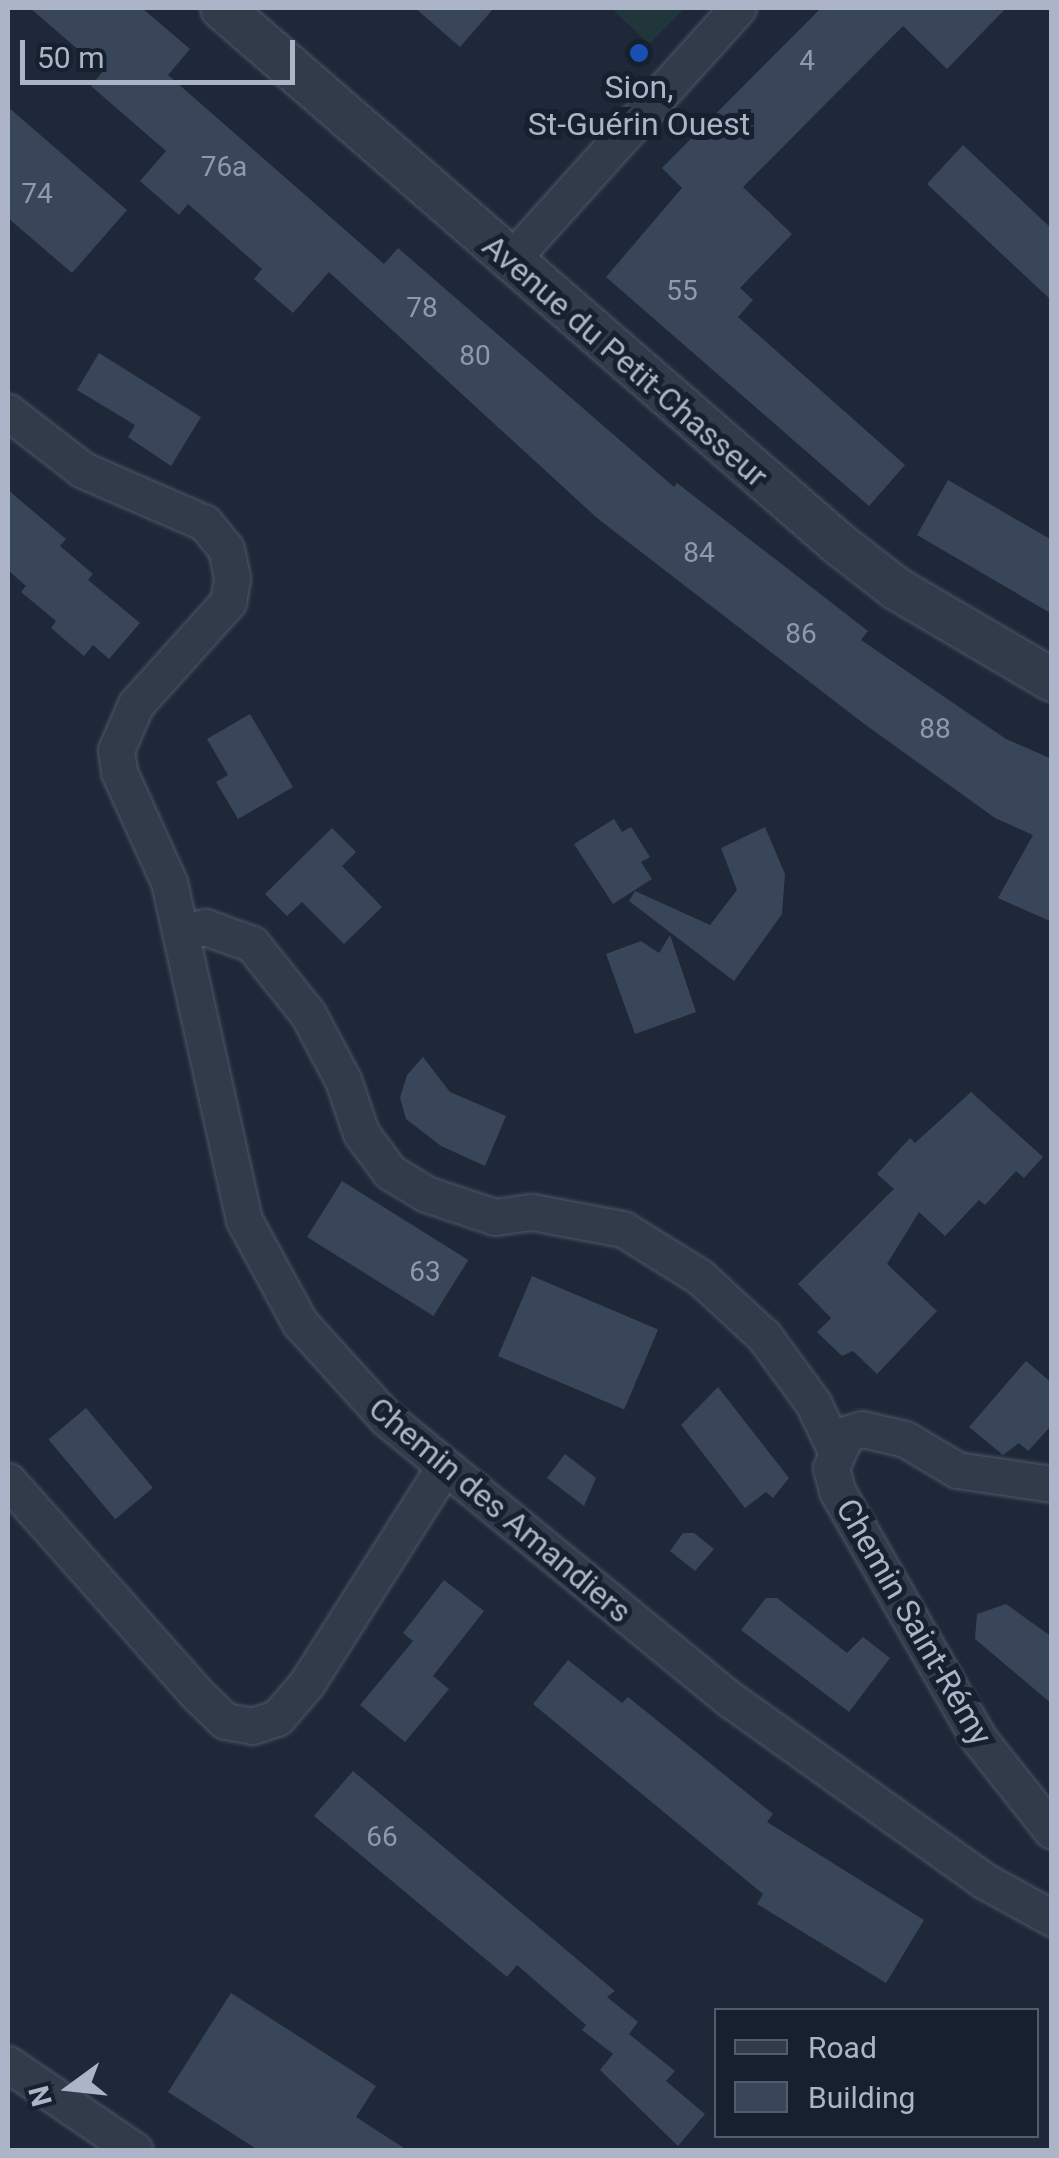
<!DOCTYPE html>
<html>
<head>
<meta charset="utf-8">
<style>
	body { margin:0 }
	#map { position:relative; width:1059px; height:2158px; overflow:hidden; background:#1e2839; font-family:Roboto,sans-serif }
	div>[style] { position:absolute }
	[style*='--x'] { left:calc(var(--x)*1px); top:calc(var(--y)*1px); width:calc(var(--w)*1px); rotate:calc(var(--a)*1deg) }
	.green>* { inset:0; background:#20363a }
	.building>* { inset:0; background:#39465a; transform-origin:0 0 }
	.roads { filter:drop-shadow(0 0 2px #4f5868) drop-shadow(0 0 2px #4f5868) }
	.minor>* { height:35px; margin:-17.5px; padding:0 17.5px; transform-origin:17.5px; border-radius:17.5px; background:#323b4a }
	.tertiary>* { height:42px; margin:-21px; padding:0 21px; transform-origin:21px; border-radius:21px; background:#323b4a }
	.dots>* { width:28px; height:28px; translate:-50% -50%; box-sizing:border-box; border:5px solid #17202e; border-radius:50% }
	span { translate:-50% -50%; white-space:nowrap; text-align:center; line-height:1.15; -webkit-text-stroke:10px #17202e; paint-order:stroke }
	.number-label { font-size:28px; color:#8f99ac }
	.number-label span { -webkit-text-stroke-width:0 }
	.poi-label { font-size:32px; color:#acb5c7 }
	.street-label { font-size:32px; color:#acb5c7 }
	.frame { position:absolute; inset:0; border:10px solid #acb5c7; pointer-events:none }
	.legend { position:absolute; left:714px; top:2008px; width:325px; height:130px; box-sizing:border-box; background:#17202e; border:2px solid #535c6b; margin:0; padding:12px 18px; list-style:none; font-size:30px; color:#acb5c7 }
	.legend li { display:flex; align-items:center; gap:20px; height:50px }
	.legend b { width:50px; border:2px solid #535c6b }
	.north { position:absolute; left:20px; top:2038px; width:100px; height:100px; -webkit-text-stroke:8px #17202e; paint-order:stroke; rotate:255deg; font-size:28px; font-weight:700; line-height:40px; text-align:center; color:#acb5c7 }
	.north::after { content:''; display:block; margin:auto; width:35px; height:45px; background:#acb5c7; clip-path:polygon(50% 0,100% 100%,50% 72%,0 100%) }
	.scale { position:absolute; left:20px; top:40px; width:275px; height:45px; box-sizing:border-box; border:5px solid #acb5c7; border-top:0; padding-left:12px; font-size:30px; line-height:35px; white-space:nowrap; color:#acb5c7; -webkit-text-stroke:8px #17202e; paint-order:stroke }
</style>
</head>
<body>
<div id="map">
	<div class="green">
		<div style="clip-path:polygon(611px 8px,685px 8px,649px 44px)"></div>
	</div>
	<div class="building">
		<div style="clip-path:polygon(30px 8px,142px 8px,190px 49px,168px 75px,384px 264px,398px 248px,674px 487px,677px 483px,868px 631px,861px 640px,1006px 739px,1052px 759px,1052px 922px,998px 898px,1033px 835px,995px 818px,863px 723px,597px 518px,329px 272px,293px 313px,254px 279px,262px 269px,188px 204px,179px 215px,140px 181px,166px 151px,91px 86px,103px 71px)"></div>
		<div style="clip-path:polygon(415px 8px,494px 8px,460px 47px)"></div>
		<div style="clip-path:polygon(821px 8px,1006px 8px,947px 69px,903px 26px,743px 187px,792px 234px,740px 288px,753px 300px,738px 317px,905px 465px,869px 506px,606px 277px,682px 188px,662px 168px)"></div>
		<div style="clip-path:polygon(8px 107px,127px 210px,72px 273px,8px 218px)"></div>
		<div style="clip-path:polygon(963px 145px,1052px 229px,1052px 301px,927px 184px)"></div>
		<div style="clip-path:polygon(99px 353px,201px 417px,171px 466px,128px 437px,135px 425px,77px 390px)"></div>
		<div style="clip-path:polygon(948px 480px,1052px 540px,1052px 614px,917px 535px)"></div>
		<div style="clip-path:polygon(8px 490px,66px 539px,60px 546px,93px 574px,88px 580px,140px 623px,109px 659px,93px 645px,84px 656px,51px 628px,56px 621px,21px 592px,26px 586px,8px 570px)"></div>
		<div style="clip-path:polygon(250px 714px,293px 787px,238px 819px,216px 782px,228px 775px,207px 739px)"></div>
		<div style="clip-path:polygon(614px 819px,622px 832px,631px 827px,650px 857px,641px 862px,652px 879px,613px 904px,574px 844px)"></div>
		<div style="clip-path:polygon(765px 827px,785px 874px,782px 914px,734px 981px,629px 901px,635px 891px,710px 925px,737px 890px,721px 848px)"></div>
		<div style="clip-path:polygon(332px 828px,356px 852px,342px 866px,382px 907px,344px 944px,302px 902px,287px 916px,265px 894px)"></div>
		<div style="clip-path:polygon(670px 935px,696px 1012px,635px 1034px,606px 954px,641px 941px,659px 953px)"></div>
		<div style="clip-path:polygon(423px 1057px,450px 1092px,506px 1116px,485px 1166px,441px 1146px,406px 1119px,400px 1098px,407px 1075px)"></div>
		<div style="clip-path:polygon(971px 1092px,1043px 1157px,1024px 1178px,1016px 1171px,985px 1205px,979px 1200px,945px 1236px,919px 1212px,887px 1264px,937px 1311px,877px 1374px,853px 1351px,842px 1356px,817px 1332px,831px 1318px,798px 1284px,894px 1189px,877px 1174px,910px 1138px,915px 1143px)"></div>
		<div style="left:342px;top:1181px;width:149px;height:66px;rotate:32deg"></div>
		<div style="left:532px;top:1276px;width:137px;height:87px;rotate:23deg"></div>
		<div style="clip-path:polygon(1026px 1361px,1052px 1383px,1052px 1425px,1028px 1451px,1019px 1443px,1003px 1455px,969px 1427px)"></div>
		<div style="clip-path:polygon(718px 1387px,789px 1478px,773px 1498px,766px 1492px,745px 1508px,681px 1425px)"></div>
		<div style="left:86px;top:1408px;width:104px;height:49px;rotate:50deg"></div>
		<div style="clip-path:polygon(565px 1454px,596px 1478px,584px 1506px,547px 1478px)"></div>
		<div style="clip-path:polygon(683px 1533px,694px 1533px,714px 1549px,695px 1571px,670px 1551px)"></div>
		<div style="clip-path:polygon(444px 1580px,484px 1611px,433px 1676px,449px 1689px,405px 1742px,360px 1705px,413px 1641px,403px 1633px)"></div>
		<div style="clip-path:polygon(766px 1598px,777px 1598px,847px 1653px,863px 1637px,890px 1658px,849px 1712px,741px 1630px)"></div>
		<div style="clip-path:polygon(1006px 1604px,1052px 1637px,1052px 1704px,975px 1639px,977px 1614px)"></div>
		<div style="clip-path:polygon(568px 1660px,622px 1703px,628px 1697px,773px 1814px,767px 1822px,924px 1920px,886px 1983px,757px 1904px,763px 1894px,533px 1704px)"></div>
		<div style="clip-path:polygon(353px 1771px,615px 1991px,607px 1997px,638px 2022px,629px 2034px,675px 2071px,666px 2081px,705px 2114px,678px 2146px,600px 2070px,613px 2054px,582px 2030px,586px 2025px,517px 1965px,507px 1977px,314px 1816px)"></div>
		<div style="clip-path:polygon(231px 1993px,376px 2086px,356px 2117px,407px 2150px,258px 2150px,168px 2092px)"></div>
	</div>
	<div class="roads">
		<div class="minor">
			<div style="--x:509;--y:262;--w:342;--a:-48"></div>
			<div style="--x:8;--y:412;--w:95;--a:37.7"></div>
			<div style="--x:83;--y:470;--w:133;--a:23.5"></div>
			<div style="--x:205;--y:523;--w:33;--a:51"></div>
			<div style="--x:226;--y:549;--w:30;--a:78"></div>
			<div style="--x:232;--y:578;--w:24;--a:99"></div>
			<div style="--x:228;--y:602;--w:137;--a:132"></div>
			<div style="--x:136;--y:704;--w:50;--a:113.5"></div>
			<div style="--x:116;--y:750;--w:22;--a:82"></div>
			<div style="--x:119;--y:772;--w:121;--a:65.6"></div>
			<div style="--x:169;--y:882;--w:346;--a:77.5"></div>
			<div style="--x:244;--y:1220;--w:117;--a:61.5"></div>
			<div style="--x:300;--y:1323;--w:128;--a:47.8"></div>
			<div style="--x:386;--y:1418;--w:446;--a:39.3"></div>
			<div style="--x:731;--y:1700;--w:310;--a:35.5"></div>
			<div style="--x:983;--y:1880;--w:79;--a:28.8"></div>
			<div style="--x:181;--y:932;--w:25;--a:-12"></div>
			<div style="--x:205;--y:927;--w:50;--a:19.9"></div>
			<div style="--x:252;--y:944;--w:90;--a:51.3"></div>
			<div style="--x:308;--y:1014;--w:75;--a:62.1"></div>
			<div style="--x:343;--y:1080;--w:56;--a:71.2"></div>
			<div style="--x:361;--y:1133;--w:49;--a:53.4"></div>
			<div style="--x:390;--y:1172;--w:42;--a:31.4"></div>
			<div style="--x:426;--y:1194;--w:73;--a:18.4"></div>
			<div style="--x:495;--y:1217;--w:37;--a:-8"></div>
			<div style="--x:532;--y:1212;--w:93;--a:10.6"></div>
			<div style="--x:623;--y:1229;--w:91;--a:31.9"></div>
			<div style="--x:700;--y:1277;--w:87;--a:42.7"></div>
			<div style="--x:764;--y:1336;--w:83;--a:53.8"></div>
			<div style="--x:813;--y:1403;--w:51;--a:64.4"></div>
			<div style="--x:8;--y:1481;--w:283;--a:48.4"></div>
			<div style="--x:196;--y:1693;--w:40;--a:44"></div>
			<div style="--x:225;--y:1721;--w:27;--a:10"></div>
			<div style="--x:252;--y:1726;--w:26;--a:-18"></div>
			<div style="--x:277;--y:1718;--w:46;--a:-49.4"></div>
			<div style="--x:307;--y:1683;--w:256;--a:-57.6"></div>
			<div style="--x:1052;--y:1484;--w:96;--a:-171.6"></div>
			<div style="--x:957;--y:1470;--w:61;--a:-149.2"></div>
			<div style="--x:905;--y:1439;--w:44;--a:-166.9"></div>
			<div style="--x:862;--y:1429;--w:17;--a:163"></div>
			<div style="--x:846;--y:1434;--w:37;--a:114"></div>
			<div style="--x:831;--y:1468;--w:24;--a:75"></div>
			<div style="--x:837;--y:1491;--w:286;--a:60.2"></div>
			<div style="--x:979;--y:1739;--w:117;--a:51.6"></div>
			<div style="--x:8;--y:2064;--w:153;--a:34.3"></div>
		</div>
		<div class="tertiary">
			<div style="--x:222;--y:8;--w:817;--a:40.98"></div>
			<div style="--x:839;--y:544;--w:73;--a:37.8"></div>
			<div style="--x:897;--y:589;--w:180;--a:30.4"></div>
		</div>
	</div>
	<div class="dots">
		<div style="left:639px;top:53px;background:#1a4fb4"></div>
	</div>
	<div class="number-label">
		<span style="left:807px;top:61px">4</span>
		<span style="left:224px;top:167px">76a</span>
		<span style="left:37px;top:194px">74</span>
		<span style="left:682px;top:291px">55</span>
		<span style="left:422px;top:308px">78</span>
		<span style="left:475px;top:356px">80</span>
		<span style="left:699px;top:553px">84</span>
		<span style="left:801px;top:634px">86</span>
		<span style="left:935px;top:729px">88</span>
		<span style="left:425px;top:1272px">63</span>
		<span style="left:382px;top:1837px">66</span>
	</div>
	<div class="poi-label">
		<span style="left:639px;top:106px">Sion,<br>St-Guérin Ouest</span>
	</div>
	<div class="street-label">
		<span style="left:625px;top:361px;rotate:41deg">Avenue du Petit-Chasseur</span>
		<span style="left:500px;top:1510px;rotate:40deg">Chemin des Amandiers</span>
		<span style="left:914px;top:1622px;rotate:60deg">Chemin Saint-Rémy</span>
	</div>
	<div class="frame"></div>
	<ul class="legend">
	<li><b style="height:12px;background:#323b4a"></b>Road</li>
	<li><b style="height:28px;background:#39465a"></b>Building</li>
	</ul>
	<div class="north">N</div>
	<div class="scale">50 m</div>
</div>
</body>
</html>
